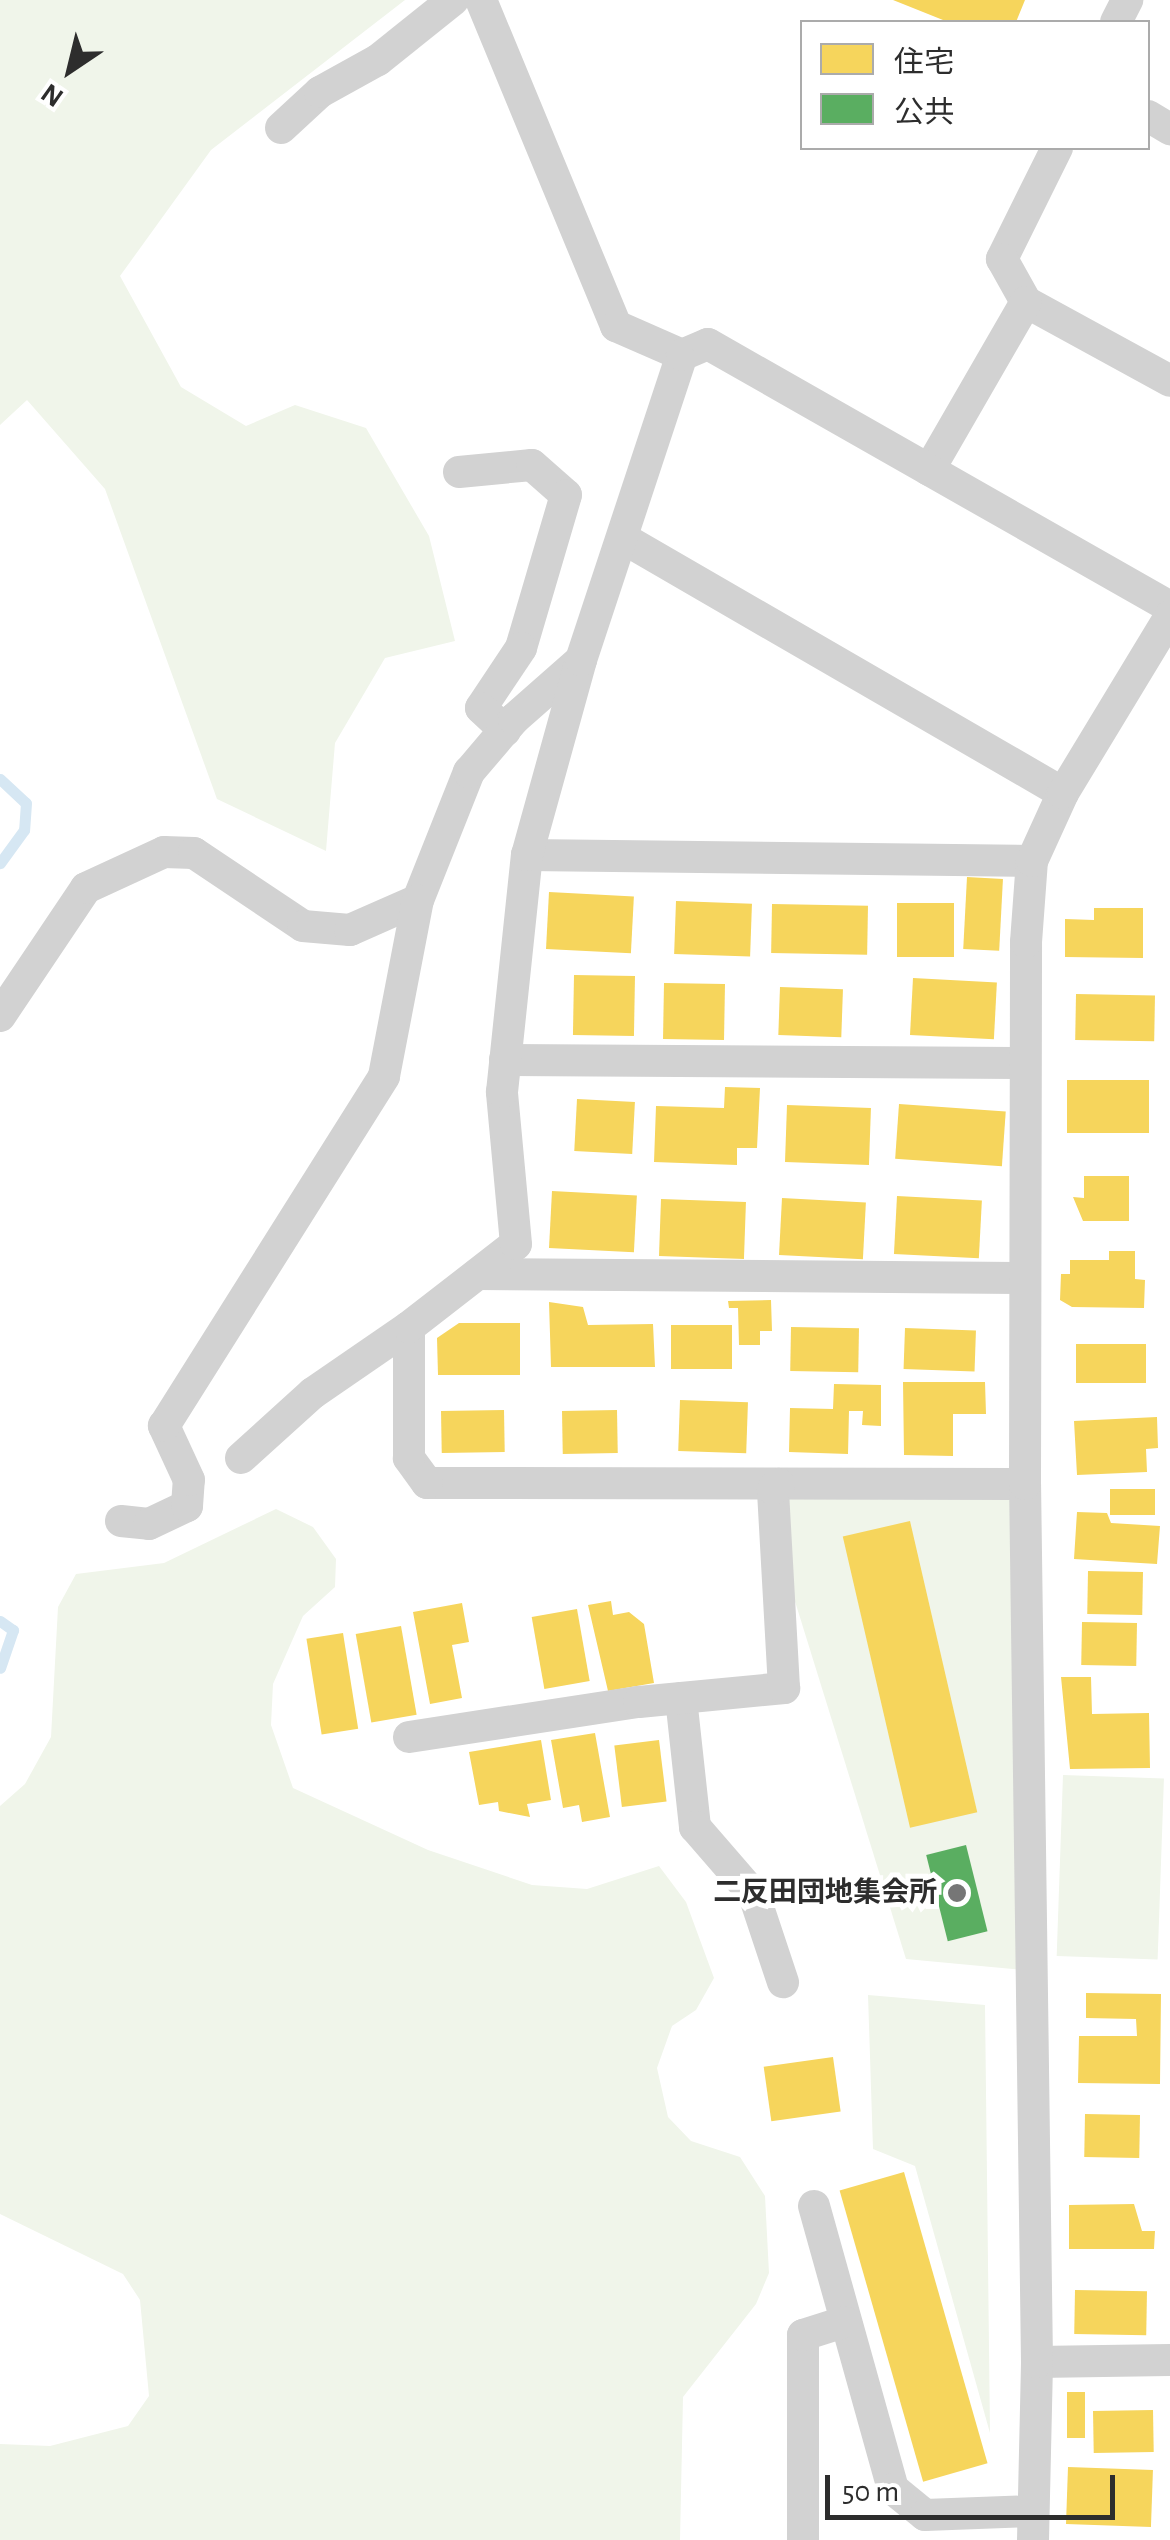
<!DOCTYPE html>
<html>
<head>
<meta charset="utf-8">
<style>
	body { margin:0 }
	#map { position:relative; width:1170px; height:2540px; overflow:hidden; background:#fff; font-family:"Alegreya Sans","Noto Sans JP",sans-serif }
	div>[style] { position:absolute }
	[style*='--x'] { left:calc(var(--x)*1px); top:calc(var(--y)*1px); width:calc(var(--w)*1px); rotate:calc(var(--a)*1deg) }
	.green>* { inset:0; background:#f0f5ea; transform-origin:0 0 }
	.homes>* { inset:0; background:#f6d55c; transform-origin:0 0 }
	.public>* { inset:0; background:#5aae61; transform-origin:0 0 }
	.stream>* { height:11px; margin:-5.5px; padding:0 5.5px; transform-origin:5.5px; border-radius:5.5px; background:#d6e7f3 }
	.street>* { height:32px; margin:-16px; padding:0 16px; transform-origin:16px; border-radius:16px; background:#d2d2d2 }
	.dots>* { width:28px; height:28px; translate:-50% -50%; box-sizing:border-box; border:5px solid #fff; border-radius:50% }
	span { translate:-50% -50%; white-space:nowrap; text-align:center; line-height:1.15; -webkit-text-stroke:10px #fff; paint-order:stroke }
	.poi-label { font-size:28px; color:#2d2d2d; font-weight:700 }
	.right { translate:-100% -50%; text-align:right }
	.legend { position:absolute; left:800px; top:20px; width:350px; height:130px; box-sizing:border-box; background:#fff; border:2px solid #ababab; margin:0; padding:12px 18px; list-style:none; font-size:30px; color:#2d2d2d }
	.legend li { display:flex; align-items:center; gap:20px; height:50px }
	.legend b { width:50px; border:2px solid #ababab }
	.north { position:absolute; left:20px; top:20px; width:100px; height:100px; -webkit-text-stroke:8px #fff; paint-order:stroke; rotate:215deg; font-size:28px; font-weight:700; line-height:40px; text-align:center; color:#2d2d2d }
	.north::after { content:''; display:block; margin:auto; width:35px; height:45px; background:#2d2d2d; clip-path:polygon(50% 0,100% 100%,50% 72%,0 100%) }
	.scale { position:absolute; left:825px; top:2475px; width:290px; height:45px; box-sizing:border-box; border:5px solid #2d2d2d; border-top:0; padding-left:12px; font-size:30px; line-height:35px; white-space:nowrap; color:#2d2d2d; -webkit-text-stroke:8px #fff; paint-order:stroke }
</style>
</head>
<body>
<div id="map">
	<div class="green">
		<div style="clip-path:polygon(0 0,405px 0,211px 150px,120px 276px,181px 387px,246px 426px,295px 405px,366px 428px,429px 536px,455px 641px,385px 658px,335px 743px,326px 851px,217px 799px,105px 489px,27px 400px,0 425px)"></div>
		<div style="clip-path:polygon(780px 1491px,1014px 1498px,1024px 1970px,906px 1959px,789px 1582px)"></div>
		<div style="clip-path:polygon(276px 1509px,313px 1527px,336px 1559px,335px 1587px,303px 1616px,273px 1684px,271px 1725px,293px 1788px,428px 1850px,532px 1885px,587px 1889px,659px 1866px,686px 1902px,714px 1978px,696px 2010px,672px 2026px,657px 2068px,668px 2117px,691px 2141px,740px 2157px,765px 2196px,769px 2273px,756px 2304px,683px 2397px,680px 2540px,0 2540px,0 2444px,50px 2446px,128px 2426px,149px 2396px,140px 2300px,123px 2274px,0 2214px,0 1806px,25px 1784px,51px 1737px,58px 1607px,76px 1574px,164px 1563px)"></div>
		<div style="left:1063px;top:1775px;width:101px;height:181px;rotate:2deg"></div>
		<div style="clip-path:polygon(868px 1995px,985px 2005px,990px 2433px,915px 2166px,873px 2149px)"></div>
	</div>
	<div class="homes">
		<div style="clip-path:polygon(893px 0,1025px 0,1016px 22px,948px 22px)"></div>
		<div style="left:967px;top:877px;width:36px;height:72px;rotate:3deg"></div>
		<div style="left:549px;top:892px;width:85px;height:57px;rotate:3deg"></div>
		<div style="left:676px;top:901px;width:76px;height:53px;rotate:2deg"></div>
		<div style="left:897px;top:903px;width:57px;height:54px"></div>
		<div style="left:772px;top:904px;width:96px;height:49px;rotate:1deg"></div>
		<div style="clip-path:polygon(1094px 908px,1143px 908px,1143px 958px,1065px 957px,1065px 919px,1094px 920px)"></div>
		<div style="left:574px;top:975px;width:61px;height:60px;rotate:1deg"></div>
		<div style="left:913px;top:978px;width:84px;height:57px;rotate:3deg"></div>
		<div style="left:664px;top:983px;width:61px;height:56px;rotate:1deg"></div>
		<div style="left:780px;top:987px;width:63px;height:48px;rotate:2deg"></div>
		<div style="left:1076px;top:994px;width:79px;height:46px;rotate:1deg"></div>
		<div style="left:1067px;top:1080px;width:82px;height:53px"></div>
		<div style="clip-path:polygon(725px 1087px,760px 1088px,757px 1148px,737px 1148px,737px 1165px,654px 1162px,656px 1106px,724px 1108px)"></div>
		<div style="left:577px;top:1099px;width:58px;height:52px;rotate:3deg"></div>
		<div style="left:899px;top:1104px;width:107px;height:55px;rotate:4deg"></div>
		<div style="left:787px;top:1105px;width:84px;height:57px;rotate:2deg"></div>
		<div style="clip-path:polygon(1084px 1176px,1129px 1176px,1129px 1221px,1083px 1221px,1073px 1197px,1084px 1198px)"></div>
		<div style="left:552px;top:1191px;width:85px;height:57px;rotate:3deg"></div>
		<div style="left:897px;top:1196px;width:85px;height:58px;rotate:3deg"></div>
		<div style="left:782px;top:1198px;width:84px;height:57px;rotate:3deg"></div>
		<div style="left:661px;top:1199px;width:85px;height:57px;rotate:2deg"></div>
		<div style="clip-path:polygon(1109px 1251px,1135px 1251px,1135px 1279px,1145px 1280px,1144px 1308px,1072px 1307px,1060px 1300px,1061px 1274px,1070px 1274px,1070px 1260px,1109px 1260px)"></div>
		<div style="clip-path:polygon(771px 1300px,772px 1331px,760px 1331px,760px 1345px,739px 1345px,738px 1308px,729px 1308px,728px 1301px)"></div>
		<div style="clip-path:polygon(549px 1302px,583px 1307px,588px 1325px,653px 1324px,655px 1367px,551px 1367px)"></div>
		<div style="clip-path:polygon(459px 1323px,520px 1323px,520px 1375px,438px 1375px,437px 1338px)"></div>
		<div style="left:732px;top:1325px;width:44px;height:61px;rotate:90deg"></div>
		<div style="left:791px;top:1327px;width:68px;height:44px;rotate:1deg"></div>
		<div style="left:905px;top:1328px;width:71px;height:41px;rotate:2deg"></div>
		<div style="left:1076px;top:1344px;width:70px;height:39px"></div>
		<div style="clip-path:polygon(903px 1382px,985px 1382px,986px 1414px,953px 1414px,953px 1456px,904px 1455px)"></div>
		<div style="clip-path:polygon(834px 1384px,881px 1385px,881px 1426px,862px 1425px,863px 1411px,849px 1411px,848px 1454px,789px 1452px,790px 1408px,833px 1409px)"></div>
		<div style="left:680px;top:1400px;width:68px;height:51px;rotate:2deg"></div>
		<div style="left:504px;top:1410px;width:42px;height:63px;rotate:89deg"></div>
		<div style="left:617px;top:1410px;width:43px;height:55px;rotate:89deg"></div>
		<div style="clip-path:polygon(1157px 1417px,1158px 1448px,1146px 1449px,1147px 1472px,1077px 1475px,1074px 1421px)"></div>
		<div style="left:1155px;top:1489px;width:26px;height:45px;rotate:90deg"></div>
		<div style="clip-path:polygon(1077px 1512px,1107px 1513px,1111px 1523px,1160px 1526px,1157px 1564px,1074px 1559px)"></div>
		<div style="left:910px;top:1521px;width:299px;height:69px;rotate:77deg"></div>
		<div style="left:1088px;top:1571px;width:55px;height:43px;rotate:1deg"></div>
		<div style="clip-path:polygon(611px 1601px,613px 1615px,629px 1612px,644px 1624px,654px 1683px,608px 1691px,588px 1605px)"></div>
		<div style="clip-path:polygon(462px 1603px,469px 1642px,452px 1645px,462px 1698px,430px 1704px,413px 1612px)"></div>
		<div style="left:577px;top:1609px;width:73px;height:46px;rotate:80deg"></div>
		<div style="left:1082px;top:1622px;width:55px;height:43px;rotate:1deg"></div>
		<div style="left:401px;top:1626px;width:90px;height:46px;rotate:80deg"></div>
		<div style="left:343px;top:1633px;width:97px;height:37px;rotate:81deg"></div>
		<div style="clip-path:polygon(1061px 1677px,1091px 1677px,1092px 1714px,1149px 1713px,1150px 1768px,1070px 1769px)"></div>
		<div style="clip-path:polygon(595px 1733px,610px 1817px,582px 1822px,579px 1805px,563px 1808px,551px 1740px)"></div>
		<div style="clip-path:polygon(541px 1740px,551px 1800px,527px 1804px,530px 1817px,499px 1811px,498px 1802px,479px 1805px,469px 1752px)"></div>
		<div style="left:659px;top:1740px;width:62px;height:45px;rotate:83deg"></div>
		<div style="clip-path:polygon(1086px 1993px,1161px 1994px,1160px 2084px,1078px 2083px,1079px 2036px,1137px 2036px,1136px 2019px,1086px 2018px)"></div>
		<div style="left:833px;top:2057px;width:55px;height:70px;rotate:82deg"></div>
		<div style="left:1085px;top:2114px;width:55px;height:43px;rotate:1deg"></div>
		<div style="left:904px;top:2172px;width:303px;height:67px;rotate:74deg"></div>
		<div style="clip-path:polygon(1134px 2204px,1142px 2231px,1155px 2231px,1154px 2249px,1069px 2249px,1069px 2205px)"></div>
		<div style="left:1075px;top:2290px;width:72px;height:44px;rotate:1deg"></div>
		<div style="left:1067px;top:2392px;width:18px;height:46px"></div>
		<div style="left:1153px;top:2410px;width:42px;height:60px;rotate:89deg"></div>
		<div style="left:1068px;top:2467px;width:85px;height:57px;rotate:2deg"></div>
	</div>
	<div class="public">
		<div style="left:966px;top:1845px;width:89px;height:41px;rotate:76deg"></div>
	</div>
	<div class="stream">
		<div style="--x:0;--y:779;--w:35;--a:43"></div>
		<div style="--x:26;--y:803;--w:27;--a:94"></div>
		<div style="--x:24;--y:830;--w:41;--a:126"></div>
		<div style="--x:0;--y:1621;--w:16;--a:35"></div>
		<div style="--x:13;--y:1630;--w:40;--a:108.9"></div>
	</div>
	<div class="street">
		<div style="--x:481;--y:0;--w:353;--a:67.5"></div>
		<div style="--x:616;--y:326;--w:72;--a:23.7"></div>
		<div style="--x:1116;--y:22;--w:25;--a:-63"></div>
		<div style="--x:1148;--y:116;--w:26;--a:31"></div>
		<div style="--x:281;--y:128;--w:53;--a:-42.7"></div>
		<div style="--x:320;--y:92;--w:66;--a:-28.9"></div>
		<div style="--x:378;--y:60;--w:96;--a:-38.7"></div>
		<div style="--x:1057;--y:148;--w:124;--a:116.4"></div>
		<div style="--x:1002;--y:259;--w:49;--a:60.8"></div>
		<div style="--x:1026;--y:302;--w:164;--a:28.7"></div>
		<div style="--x:929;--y:470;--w:194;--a:-60"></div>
		<div style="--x:459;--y:472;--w:73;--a:-5.5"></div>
		<div style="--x:532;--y:465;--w:45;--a:41.4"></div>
		<div style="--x:566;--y:495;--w:159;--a:106.4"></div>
		<div style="--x:521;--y:648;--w:72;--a:123.7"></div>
		<div style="--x:481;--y:708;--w:33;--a:43"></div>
		<div style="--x:626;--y:540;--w:505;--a:30.07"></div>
		<div style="--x:527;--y:855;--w:505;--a:0.68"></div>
		<div style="--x:0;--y:1016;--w:154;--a:-56.1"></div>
		<div style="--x:86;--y:888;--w:86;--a:-24.8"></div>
		<div style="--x:164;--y:852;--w:30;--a:2"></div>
		<div style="--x:194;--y:853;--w:131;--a:33.8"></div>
		<div style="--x:303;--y:926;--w:47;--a:4.9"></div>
		<div style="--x:350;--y:930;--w:74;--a:-23.8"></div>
		<div style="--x:418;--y:900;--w:138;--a:-68.3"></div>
		<div style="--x:469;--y:772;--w:70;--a:-49.7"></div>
		<div style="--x:514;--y:719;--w:89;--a:-41.4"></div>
		<div style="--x:505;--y:1060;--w:519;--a:0.33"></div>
		<div style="--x:478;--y:1274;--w:546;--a:0.42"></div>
		<div style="--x:241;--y:1458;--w:97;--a:-42.1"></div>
		<div style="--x:313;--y:1393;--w:116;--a:-34.5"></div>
		<div style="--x:1025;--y:1484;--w:598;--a:-179.9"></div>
		<div style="--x:427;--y:1483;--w:31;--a:-126"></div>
		<div style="--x:409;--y:1458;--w:131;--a:-90"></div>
		<div style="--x:409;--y:1327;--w:135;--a:-37.8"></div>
		<div style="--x:516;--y:1244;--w:153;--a:-95.3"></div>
		<div style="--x:502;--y:1092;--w:238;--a:-84"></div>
		<div style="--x:527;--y:855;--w:202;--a:-74.5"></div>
		<div style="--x:581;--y:660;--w:321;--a:-71.7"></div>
		<div style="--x:682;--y:355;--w:28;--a:-23"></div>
		<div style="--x:708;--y:344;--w:532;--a:29.65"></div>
		<div style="--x:121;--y:1521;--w:28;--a:6"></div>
		<div style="--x:149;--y:1524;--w:42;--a:-25.3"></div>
		<div style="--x:187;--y:1506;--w:26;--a:-86"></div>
		<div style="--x:189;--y:1480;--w:60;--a:-114.8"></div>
		<div style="--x:164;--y:1426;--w:413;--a:-57.8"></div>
		<div style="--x:384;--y:1076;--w:179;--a:-79.1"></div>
		<div style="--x:681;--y:1698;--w:130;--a:83.8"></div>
		<div style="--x:695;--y:1827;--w:90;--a:49.1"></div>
		<div style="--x:754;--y:1895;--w:92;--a:71.6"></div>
		<div style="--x:409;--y:1737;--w:233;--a:-8.7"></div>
		<div style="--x:639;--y:1702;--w:146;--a:-5.5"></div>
		<div style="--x:784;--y:1688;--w:199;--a:-93.2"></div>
		<div style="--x:773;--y:1489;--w:8;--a:-40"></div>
		<div style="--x:814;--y:2206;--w:294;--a:74.4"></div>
		<div style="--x:893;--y:2489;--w:41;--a:39.1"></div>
		<div style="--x:925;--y:2515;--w:108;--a:-2.1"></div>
		<div style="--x:1037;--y:2362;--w:133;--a:-0.9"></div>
		<div style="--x:803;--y:2540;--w:205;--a:-90"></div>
		<div style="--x:803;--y:2335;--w:43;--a:-17.6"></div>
		<div style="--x:1033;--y:2540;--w:178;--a:-88.7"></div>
		<div style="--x:1037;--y:2362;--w:878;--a:-90.78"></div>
		<div style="--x:1025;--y:1484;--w:542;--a:-89.89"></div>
		<div style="--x:1026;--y:942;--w:81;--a:-85.8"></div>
		<div style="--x:1032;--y:861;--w:75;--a:-65.5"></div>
		<div style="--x:1063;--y:793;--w:207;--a:-58.8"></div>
	</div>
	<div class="dots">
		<div style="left:957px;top:1893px;background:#767676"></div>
	</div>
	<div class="poi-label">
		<span class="right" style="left:937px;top:1893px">二反田団地集会所</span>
	</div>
	<ul class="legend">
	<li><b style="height:28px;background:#f6d55c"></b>住宅</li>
	<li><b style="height:28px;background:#5aae61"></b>公共</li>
	</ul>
	<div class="north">N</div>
	<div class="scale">50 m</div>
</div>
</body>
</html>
